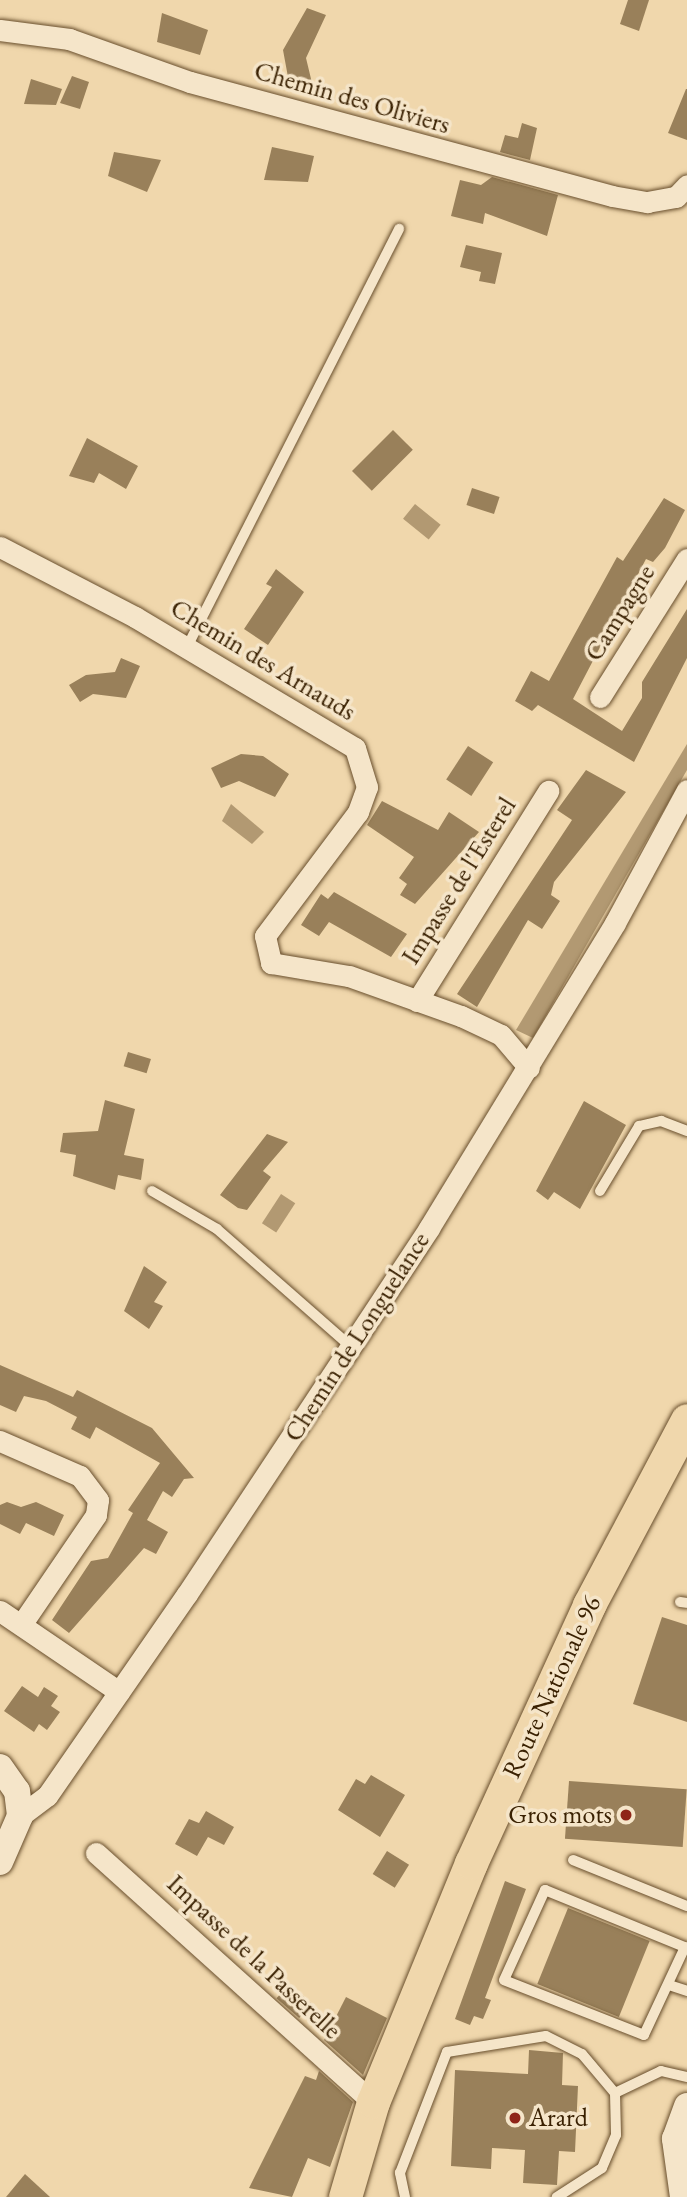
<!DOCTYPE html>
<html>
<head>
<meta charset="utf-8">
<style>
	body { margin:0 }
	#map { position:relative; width:687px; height:2197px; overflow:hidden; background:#f0d7ac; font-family:"EB Garamond",serif }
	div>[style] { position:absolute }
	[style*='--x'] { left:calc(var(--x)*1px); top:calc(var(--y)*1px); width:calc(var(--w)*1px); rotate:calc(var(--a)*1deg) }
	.water>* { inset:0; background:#b29972; transform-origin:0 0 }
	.building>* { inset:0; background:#99805a; transform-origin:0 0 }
	.roads { filter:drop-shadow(0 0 2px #684e2c) drop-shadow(0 0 2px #684e2c) }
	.service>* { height:10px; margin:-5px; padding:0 5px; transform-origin:5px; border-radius:5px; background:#f5e5c9 }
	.minor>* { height:21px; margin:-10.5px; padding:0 10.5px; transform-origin:10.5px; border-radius:10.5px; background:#f5e5c9 }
	.tertiary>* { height:26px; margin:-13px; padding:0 13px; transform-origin:13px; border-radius:13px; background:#f5e5c9 }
	.primary>* { height:33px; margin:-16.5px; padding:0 16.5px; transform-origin:16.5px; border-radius:16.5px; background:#f0d7ac }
	.dots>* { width:19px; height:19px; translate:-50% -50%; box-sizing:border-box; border:4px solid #f5e5c9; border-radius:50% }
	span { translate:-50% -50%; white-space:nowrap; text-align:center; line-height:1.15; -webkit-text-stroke:7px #f5e5c9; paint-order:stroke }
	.street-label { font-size:26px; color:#3a2102 }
	.poi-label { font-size:26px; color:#3a2102 }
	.right { translate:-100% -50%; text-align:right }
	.left { translate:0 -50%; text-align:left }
</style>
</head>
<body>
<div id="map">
	<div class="water">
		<div style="left:415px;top:504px;width:33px;height:19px;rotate:39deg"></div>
		<div style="clip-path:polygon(687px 744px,687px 770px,533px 1038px,516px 1030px)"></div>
		<div style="clip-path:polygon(231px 804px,264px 832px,252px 844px,222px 821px)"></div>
		<div style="left:281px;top:1194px;width:17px;height:35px;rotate:33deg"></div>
	</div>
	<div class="building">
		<div style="clip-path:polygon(628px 0,649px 0,639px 31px,620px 24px)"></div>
		<div style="clip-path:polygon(307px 8px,326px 15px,306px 58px,312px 83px,290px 88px,283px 50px)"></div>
		<div style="clip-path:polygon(162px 13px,208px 30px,200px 55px,157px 42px)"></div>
		<div style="clip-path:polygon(72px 76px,89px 82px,80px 109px,60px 103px)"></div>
		<div style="clip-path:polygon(31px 79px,62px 89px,56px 105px,24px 104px)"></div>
		<div style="clip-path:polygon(686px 89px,687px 89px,687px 140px,668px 133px)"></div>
		<div style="clip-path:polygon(522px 123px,537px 128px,530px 160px,500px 152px,505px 135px,518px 138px)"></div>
		<div style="clip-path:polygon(272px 147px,314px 156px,308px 182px,264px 180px)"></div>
		<div style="clip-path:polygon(114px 152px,161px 160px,147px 192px,108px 176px)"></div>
		<div style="clip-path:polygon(492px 177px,558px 195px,547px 236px,485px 213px,483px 224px,451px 216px,460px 180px,481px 185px)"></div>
		<div style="clip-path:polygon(466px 245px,502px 253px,495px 284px,479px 281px,481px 272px,460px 267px)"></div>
		<div style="left:393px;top:430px;width:28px;height:58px;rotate:45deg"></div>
		<div style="clip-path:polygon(87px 438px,138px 466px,126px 489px,99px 473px,94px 483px,69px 476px)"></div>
		<div style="left:472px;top:488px;width:29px;height:18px;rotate:18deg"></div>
		<div style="clip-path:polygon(664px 498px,685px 510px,665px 548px,653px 562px,646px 559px,573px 699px,622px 731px,642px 698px,642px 682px,687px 609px,687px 658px,634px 762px,538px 705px,532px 711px,515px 701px,531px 671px,549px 681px,617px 557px,623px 561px)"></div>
		<div style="clip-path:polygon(276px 569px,304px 592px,268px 645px,244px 629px,272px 587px,266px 584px)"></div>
		<div style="clip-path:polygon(121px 658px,140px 666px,126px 698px,93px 694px,80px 702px,69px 685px,86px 675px,115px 672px)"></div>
		<div style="left:468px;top:746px;width:30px;height:40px;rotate:33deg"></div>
		<div style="clip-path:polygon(241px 754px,263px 756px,289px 774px,275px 797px,239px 781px,221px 788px,211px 768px)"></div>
		<div style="clip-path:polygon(586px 770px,626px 792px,554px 882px,551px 895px,560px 901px,542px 929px,528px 920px,477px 1007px,457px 994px,572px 820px,557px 810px)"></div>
		<div style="clip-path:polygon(382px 801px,438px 830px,449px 812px,479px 832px,415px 904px,400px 895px,407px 884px,399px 878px,414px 857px,367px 825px)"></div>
		<div style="clip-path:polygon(334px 892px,407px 934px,391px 957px,329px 922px,319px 936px,301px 925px,321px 894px,328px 899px)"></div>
		<div style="left:128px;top:1052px;width:24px;height:15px;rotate:17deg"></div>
		<div style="clip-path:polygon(105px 1100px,135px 1109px,124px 1155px,144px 1159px,141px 1180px,118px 1175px,115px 1190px,73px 1176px,76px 1155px,60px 1152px,63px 1133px,98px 1131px)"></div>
		<div style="clip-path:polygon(584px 1101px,626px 1125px,580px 1209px,554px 1192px,548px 1200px,536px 1191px)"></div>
		<div style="clip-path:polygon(267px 1134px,288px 1142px,263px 1171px,271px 1177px,247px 1210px,238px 1208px,220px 1195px)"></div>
		<div style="clip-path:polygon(144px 1266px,167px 1282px,154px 1302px,163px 1306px,149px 1329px,124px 1311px)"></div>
		<div style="clip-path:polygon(0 1365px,73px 1397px,77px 1390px,152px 1428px,194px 1478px,184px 1479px,172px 1497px,163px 1491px,147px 1520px,168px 1532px,156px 1554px,144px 1548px,69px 1633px,52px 1620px,91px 1561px,108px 1558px,133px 1513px,128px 1510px,160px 1463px,96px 1427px,90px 1439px,71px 1429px,77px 1417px,46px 1401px,24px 1396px,16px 1412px,0 1405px)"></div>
		<div style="clip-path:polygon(7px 1502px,21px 1507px,36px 1502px,64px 1515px,54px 1536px,26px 1523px,20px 1534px,0 1524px,0 1505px)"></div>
		<div style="clip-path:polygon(662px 1617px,687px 1625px,687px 1722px,633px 1704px)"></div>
		<div style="clip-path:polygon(22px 1686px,38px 1697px,44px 1687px,58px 1696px,51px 1706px,60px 1712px,47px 1730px,39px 1724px,34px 1732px,4px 1711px)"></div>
		<div style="clip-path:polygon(371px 1775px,405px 1795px,380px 1837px,338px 1810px,356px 1779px,365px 1784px)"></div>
		<div style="left:569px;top:1781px;width:118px;height:58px;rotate:4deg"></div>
		<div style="clip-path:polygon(206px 1811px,234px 1827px,224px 1845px,208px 1837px,197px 1856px,175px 1844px,189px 1819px,199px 1823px)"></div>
		<div style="left:387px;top:1851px;width:26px;height:27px;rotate:32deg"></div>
		<div style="clip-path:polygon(505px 1881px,526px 1889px,485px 1998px,491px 2000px,483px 2019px,474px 2016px,470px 2025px,455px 2019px)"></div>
		<div style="left:568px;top:1908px;width:88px;height:82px;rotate:22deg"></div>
		<div style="left:289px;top:1984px;width:30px;height:19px;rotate:41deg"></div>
		<div style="clip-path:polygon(346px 1997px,387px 2018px,363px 2075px,324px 2040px)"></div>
		<div style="clip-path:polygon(529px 2050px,563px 2053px,562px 2085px,578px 2086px,575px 2152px,559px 2151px,557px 2185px,523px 2183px,525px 2150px,492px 2148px,491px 2169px,451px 2166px,455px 2070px,528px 2074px)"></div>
		<div style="clip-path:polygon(319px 2071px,353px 2102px,330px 2167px,308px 2158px,292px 2197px,249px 2188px,305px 2076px,316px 2080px)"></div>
		<div style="clip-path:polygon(25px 2174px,50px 2197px,6px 2197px)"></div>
	</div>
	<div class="roads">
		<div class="service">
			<div style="--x:187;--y:647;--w:469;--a:-63.1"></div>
			<div style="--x:152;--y:1191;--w:75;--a:30.3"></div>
			<div style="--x:217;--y:1229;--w:177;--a:41.3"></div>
			<div style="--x:600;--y:1191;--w:76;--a:-59"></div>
			<div style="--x:639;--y:1126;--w:23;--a:-13"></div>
			<div style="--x:661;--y:1121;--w:28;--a:21"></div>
			<div style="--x:680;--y:1602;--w:7;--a:8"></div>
			<div style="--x:573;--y:1860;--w:123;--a:22"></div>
			<div style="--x:545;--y:1890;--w:151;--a:22.2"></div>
			<div style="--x:685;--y:1947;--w:97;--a:115"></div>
			<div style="--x:644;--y:2035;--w:150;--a:-158.6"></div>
			<div style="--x:504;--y:1980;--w:99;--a:-65.5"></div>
			<div style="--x:669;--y:1985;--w:19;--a:18"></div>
			<div style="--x:615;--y:2093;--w:51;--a:-25.6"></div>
			<div style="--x:661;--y:2071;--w:27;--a:13"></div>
			<div style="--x:405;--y:2197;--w:25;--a:-102"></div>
			<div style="--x:400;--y:2173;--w:130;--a:-68.8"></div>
			<div style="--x:447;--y:2052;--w:100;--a:-9.2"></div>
			<div style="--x:546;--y:2036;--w:40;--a:26.6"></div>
			<div style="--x:582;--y:2054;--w:51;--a:49.8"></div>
			<div style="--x:615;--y:2093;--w:42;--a:88.6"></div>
			<div style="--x:616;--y:2135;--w:36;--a:113"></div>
			<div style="--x:602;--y:2168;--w:54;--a:147.2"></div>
		</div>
		<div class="minor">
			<div style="--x:0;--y:30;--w:70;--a:7.4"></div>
			<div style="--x:69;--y:39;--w:128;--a:19.6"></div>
			<div style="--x:190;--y:82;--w:437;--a:15.1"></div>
			<div style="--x:612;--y:196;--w:36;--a:10"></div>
			<div style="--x:647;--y:202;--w:29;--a:-10"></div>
			<div style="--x:676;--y:197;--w:16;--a:-47"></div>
			<div style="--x:0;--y:547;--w:152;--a:27.4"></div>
			<div style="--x:135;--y:617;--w:256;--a:30.8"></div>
			<div style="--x:355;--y:748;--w:41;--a:72.9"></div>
			<div style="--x:367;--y:787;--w:27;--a:110"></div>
			<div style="--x:358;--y:812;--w:155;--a:126.9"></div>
			<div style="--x:265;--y:936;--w:28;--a:77"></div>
			<div style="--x:271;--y:963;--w:79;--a:9.5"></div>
			<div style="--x:349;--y:976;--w:119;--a:19.7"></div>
			<div style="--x:461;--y:1016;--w:44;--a:25.4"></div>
			<div style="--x:501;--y:1035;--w:43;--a:49.7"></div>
			<div style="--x:600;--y:697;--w:163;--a:-57.8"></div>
			<div style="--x:417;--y:1001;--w:248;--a:-58"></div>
			<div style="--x:0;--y:1441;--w:87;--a:23.6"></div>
			<div style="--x:80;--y:1476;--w:30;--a:53"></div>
			<div style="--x:98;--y:1500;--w:15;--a:98"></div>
			<div style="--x:96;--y:1515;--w:133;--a:124.3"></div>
			<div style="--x:0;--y:1611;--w:144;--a:34.2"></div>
			<div style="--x:20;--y:1816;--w:34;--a:-37"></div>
			<div style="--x:47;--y:1796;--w:246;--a:-55.3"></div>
			<div style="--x:187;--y:1594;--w:439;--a:-56.5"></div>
			<div style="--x:429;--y:1228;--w:357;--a:-58.6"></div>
			<div style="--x:615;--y:923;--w:151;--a:-61.6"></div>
			<div style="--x:96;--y:1853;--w:372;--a:42"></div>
		</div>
		<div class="tertiary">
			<div style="--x:0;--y:1767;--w:29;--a:55"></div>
			<div style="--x:17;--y:1791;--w:25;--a:83"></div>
			<div style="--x:20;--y:1816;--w:50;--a:113.5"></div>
			<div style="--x:683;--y:2197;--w:59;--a:-97.9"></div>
			<div style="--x:675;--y:2139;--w:35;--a:-70"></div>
		</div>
		<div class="primary">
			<div style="--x:345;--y:2197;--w:99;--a:-73.6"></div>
			<div style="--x:373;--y:2102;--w:258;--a:-67.7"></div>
			<div style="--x:471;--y:1863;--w:284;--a:-65.4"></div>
			<div style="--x:589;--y:1605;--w:209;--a:-62.1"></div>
		</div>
	</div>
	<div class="dots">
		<div style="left:626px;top:1815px;background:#8f2418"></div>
		<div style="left:515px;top:2118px;background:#8f2418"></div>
	</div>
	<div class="street-label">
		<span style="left:352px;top:98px;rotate:16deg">Chemin des Oliviers</span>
		<span style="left:620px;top:613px;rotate:-58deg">Campagne</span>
		<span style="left:263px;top:660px;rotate:31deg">Chemin des Arnauds</span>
		<span style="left:459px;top:881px;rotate:-58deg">Impasse de l'Esterel</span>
		<span style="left:357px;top:1337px;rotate:-57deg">Chemin de Longuelance</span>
		<span style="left:552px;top:1687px;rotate:-65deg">Route Nationale 96</span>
		<span style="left:254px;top:1957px;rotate:43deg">Impasse de la Passerelle</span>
	</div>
	<div class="poi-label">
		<span class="right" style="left:612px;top:1815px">Gros mots</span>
		<span class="left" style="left:529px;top:2118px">Arard</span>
	</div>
</div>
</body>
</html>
